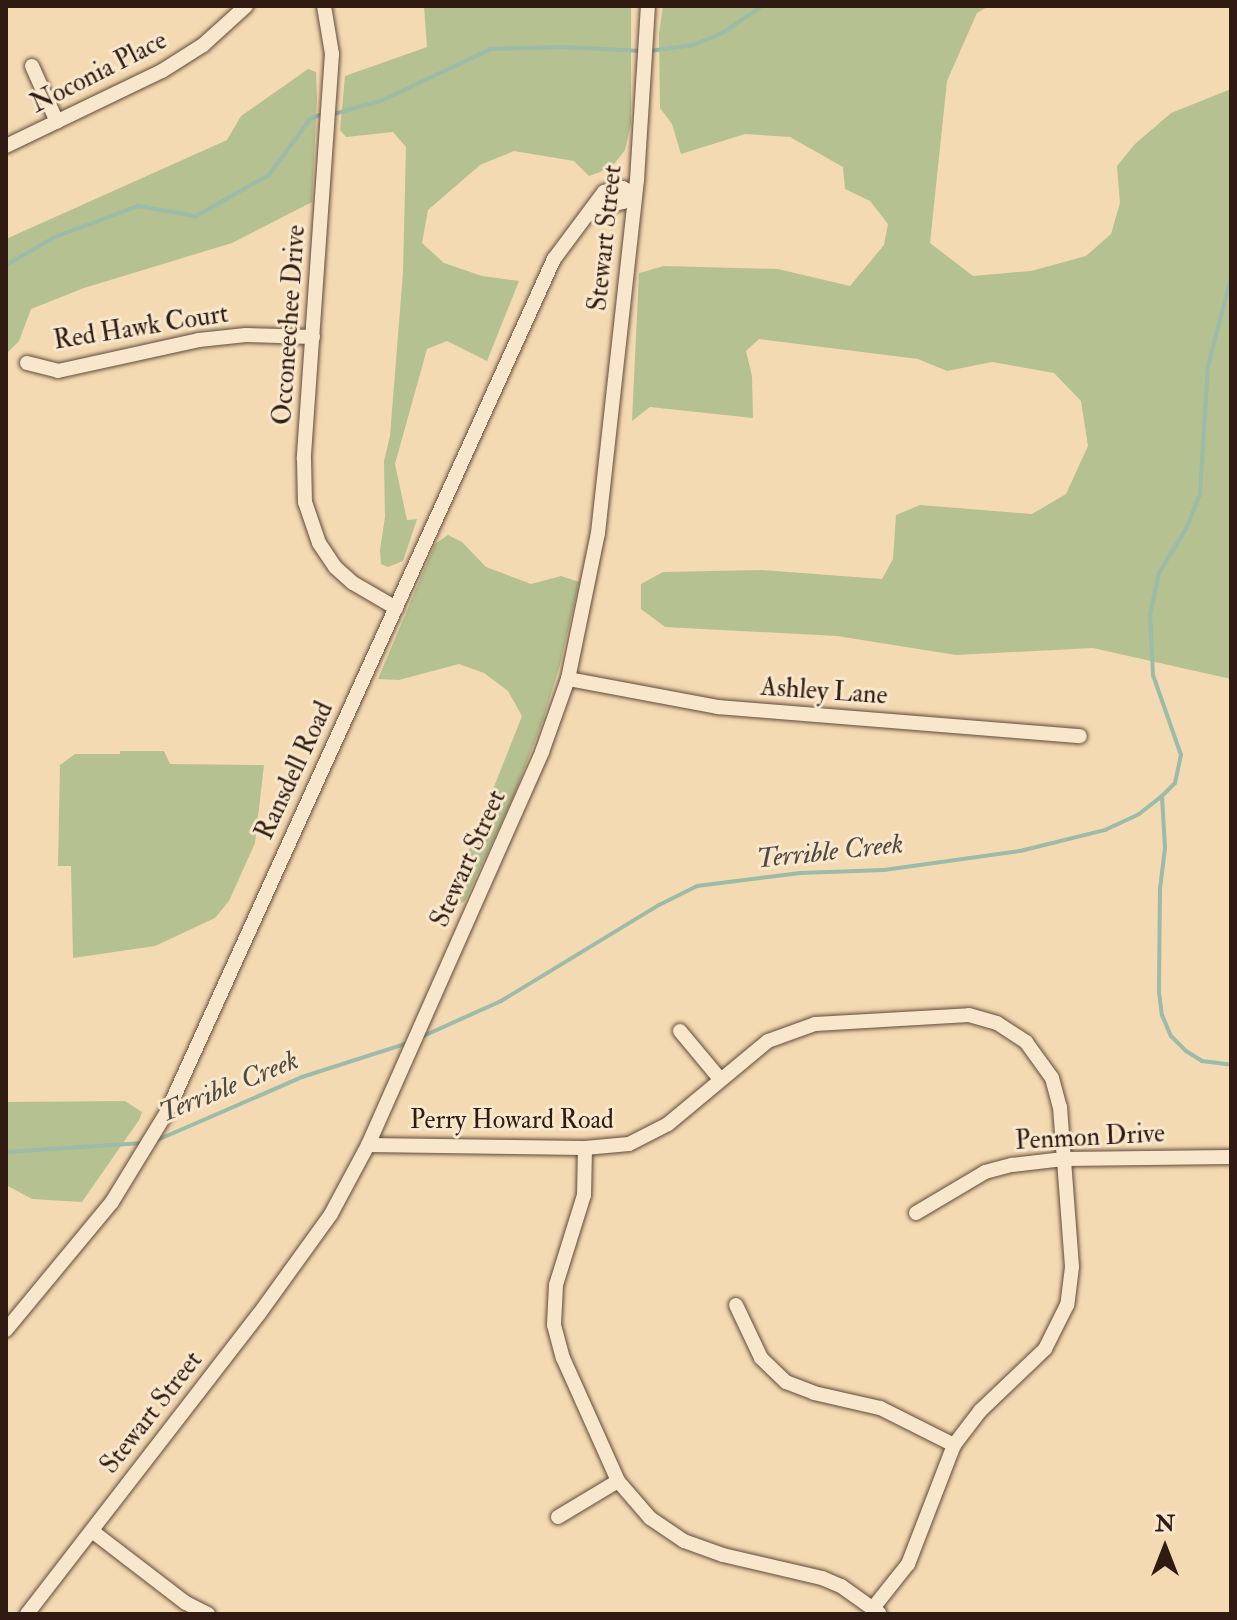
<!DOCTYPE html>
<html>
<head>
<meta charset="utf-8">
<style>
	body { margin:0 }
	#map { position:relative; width:1237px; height:1620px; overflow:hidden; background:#f4dab2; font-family:"IM FELL Double Pica",serif }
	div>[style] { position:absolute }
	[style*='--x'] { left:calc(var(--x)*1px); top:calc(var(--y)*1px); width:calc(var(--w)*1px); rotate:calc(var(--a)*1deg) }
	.green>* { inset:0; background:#b5c191 }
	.stream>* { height:4px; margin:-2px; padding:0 2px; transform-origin:2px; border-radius:2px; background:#9cbba8 }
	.roads { filter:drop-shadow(0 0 2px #614a3a) drop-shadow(0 0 2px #614a3a) }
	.minor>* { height:14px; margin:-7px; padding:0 7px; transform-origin:7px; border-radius:7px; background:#f8e7cd }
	span { translate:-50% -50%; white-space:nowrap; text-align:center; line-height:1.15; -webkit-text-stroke:6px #f8e7cd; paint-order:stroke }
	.street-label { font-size:26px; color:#301a12 }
	.water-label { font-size:28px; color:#504a3f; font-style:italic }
	.frame { position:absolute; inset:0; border:8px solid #301a12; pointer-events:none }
	.north { position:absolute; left:1125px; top:1508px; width:80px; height:80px; -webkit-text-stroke:6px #f8e7cd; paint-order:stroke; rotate:0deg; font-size:22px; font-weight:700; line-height:32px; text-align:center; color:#301a12 }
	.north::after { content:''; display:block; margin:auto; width:28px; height:36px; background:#301a12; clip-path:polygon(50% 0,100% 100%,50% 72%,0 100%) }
</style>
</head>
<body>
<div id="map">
	<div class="green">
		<div style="clip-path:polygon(424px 6px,631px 6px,631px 123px,625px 150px,611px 168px,589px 176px,574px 161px,514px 151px,480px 165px,428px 210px,422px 243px,444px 263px,482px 276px,519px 281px,487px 361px,447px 341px,427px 349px,395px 464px,407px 520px,417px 519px,403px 561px,388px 567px,381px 564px,380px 550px,385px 517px,384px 461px,390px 436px,403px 272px,406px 147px,393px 132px,346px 137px,340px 130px,345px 76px,427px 47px)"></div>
		<div style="clip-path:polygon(663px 6px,989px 6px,977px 13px,947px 81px,930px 243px,973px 276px,1031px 271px,1086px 256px,1111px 234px,1120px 203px,1117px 166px,1135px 144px,1171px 113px,1231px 89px,1231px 679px,1093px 648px,956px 655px,837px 636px,665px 627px,641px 609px,641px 584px,663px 572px,762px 570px,882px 579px,893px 559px,896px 515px,920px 505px,1032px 514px,1066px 494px,1088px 446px,1081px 401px,1054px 373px,992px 362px,947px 371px,918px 359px,759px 339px,746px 351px,752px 376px,753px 418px,650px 407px,632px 421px,639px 273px,664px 266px,778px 269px,850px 286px,884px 245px,888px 224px,870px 201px,845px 189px,843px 167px,790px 137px,745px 134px,681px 154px,672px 124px,660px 108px,659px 34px)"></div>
		<div style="clip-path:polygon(308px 69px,316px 72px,317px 98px,312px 202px,232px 243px,84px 288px,31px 309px,19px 341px,6px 354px,6px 239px,227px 140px,241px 116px)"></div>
		<div style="clip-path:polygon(448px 535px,462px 542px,486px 567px,531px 584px,561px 576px,579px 582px,560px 665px,542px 723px,514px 795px,465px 901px,456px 906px,452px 893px,522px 716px,508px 691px,484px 673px,459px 664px,399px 680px,378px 679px,435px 544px)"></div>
		<div style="clip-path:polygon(120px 751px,164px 751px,170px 764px,264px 765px,255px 843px,229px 901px,215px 918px,155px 946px,73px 958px,71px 866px,58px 866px,60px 765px,75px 754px,120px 754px)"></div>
		<div style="clip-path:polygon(125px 1101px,142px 1112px,139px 1120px,82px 1202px,32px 1199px,6px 1185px,6px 1102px)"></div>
	</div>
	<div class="stream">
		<div style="--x:650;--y:51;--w:43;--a:-7.9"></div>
		<div style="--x:693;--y:45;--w:31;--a:-22"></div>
		<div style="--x:722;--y:33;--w:48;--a:-34"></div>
		<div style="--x:334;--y:114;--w:51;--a:-15.9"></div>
		<div style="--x:383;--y:100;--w:119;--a:-25.3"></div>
		<div style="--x:491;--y:49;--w:71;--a:-1.6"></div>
		<div style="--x:562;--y:47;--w:80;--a:2.9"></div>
		<div style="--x:6;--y:265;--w:56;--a:-29.7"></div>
		<div style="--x:55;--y:237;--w:89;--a:-20.5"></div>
		<div style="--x:138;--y:206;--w:59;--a:9.8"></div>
		<div style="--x:196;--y:216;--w:84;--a:-29.3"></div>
		<div style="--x:269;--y:175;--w:69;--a:-53.8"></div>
		<div style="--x:310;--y:119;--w:13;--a:-23"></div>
		<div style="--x:1162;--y:796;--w:52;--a:86.7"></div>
		<div style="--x:1165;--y:848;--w:41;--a:97"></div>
		<div style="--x:1160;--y:889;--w:103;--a:90.6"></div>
		<div style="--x:1159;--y:992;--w:23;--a:83"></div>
		<div style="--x:1162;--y:1015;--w:23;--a:67"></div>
		<div style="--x:1171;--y:1036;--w:21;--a:45"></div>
		<div style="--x:1186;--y:1051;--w:19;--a:32"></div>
		<div style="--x:1202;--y:1061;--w:26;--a:7"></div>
		<div style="--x:419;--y:1038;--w:90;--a:-24.3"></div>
		<div style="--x:501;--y:1001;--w:185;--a:-31.3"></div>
		<div style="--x:659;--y:905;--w:42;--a:-26.6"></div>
		<div style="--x:697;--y:886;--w:104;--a:-7.2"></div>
		<div style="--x:800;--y:873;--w:84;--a:-2"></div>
		<div style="--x:884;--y:870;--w:137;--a:-8"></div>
		<div style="--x:1020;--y:851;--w:88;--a:-13.9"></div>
		<div style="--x:1105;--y:830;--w:38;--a:-25"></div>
		<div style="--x:1139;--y:814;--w:29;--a:-38"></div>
		<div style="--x:1162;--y:796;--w:18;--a:-45"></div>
		<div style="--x:1175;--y:783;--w:29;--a:-78"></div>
		<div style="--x:1181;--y:755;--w:85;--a:-109.3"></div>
		<div style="--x:1153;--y:675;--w:60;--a:-92.9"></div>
		<div style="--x:1150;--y:615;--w:43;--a:-77.9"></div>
		<div style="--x:1159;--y:573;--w:52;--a:-58.5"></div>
		<div style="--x:1186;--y:529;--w:37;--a:-68"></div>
		<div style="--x:1200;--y:495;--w:129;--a:-86.5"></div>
		<div style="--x:1208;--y:366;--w:91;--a:-75.4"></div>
		<div style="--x:155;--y:1141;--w:160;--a:-23.5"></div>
		<div style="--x:302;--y:1077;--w:111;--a:-17.8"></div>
		<div style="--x:6;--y:1152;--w:137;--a:-3.8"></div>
	</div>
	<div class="roads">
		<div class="minor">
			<div style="--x:324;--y:6;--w:49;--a:80.5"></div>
			<div style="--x:332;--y:54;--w:406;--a:94"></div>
			<div style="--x:304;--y:459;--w:43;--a:88.7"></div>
			<div style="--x:305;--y:502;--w:43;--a:71.1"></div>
			<div style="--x:319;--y:543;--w:29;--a:56"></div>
			<div style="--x:335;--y:567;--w:24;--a:42"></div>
			<div style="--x:353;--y:583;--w:50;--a:30.2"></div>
			<div style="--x:32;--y:66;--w:61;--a:65.9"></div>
			<div style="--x:6;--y:146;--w:173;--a:-25.7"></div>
			<div style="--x:162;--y:71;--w:49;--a:-32.4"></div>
			<div style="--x:203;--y:45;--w:58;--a:-42.2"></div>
			<div style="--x:27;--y:363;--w:32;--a:14"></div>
			<div style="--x:58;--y:371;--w:144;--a:-12.4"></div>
			<div style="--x:199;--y:340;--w:47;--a:-6.1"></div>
			<div style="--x:246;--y:335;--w:67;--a:1.7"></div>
			<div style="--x:568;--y:679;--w:153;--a:10.6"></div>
			<div style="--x:718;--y:707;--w:363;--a:4.6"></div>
			<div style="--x:680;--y:1031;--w:62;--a:50.2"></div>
			<div style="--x:368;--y:1145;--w:217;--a:0.8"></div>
			<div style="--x:585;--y:1148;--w:44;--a:-5.2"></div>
			<div style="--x:629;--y:1144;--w:44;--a:-27.1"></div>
			<div style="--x:668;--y:1124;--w:130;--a:-39.7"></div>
			<div style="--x:768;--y:1041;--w:50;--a:-19.9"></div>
			<div style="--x:815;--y:1024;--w:154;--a:-3.3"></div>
			<div style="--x:969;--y:1015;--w:29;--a:16"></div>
			<div style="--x:997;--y:1023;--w:35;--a:33"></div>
			<div style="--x:1026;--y:1042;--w:44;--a:54.2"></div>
			<div style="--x:1052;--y:1078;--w:30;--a:75"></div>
			<div style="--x:1060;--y:1107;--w:160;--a:85.7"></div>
			<div style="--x:1072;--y:1267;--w:38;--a:97"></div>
			<div style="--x:1067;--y:1305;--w:49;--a:116.6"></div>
			<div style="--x:1045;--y:1349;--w:90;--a:136.4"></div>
			<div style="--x:980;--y:1411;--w:43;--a:127.4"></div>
			<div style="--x:954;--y:1445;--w:128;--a:111.1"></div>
			<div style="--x:908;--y:1564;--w:56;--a:128.5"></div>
			<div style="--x:585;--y:1148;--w:47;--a:91.2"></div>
			<div style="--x:584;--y:1195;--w:94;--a:107.3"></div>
			<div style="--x:556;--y:1285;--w:40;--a:92.9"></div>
			<div style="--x:554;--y:1325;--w:34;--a:75"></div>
			<div style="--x:563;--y:1358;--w:135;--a:65.9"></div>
			<div style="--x:618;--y:1481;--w:49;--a:49.1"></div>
			<div style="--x:650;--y:1518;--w:41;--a:34.1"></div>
			<div style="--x:684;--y:1541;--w:41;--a:19.7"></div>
			<div style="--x:723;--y:1555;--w:102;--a:13.1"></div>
			<div style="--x:822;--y:1578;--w:21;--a:23"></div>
			<div style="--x:841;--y:1586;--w:47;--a:35.4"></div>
			<div style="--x:916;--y:1213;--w:80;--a:-30.7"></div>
			<div style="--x:985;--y:1172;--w:28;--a:-15"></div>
			<div style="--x:1012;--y:1165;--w:52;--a:-6.6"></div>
			<div style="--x:1064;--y:1159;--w:167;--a:-0.7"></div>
			<div style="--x:736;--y:1305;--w:59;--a:64.7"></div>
			<div style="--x:761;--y:1358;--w:35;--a:44"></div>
			<div style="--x:786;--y:1382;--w:30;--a:21"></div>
			<div style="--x:814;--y:1393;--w:68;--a:12.8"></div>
			<div style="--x:880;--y:1408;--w:83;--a:26.6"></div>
			<div style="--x:6;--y:1330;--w:166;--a:-50.4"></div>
			<div style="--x:112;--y:1202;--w:105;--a:-58.6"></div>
			<div style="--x:167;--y:1112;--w:937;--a:-65.6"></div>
			<div style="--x:554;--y:259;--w:84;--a:-53.3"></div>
			<div style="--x:604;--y:192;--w:19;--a:-12"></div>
			<div style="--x:623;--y:188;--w:14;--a:30"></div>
			<div style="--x:635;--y:195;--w:14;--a:150"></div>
			<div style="--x:623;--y:202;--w:33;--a:166"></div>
			<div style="--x:558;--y:1517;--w:70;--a:-31"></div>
			<div style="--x:92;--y:1531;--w:118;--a:37.5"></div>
			<div style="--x:186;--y:1603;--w:25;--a:27"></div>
			<div style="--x:27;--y:1614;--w:379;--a:-52.3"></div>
			<div style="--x:259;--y:1314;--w:123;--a:-54.2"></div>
			<div style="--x:331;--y:1214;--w:78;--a:-61.8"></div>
			<div style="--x:368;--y:1145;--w:430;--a:-66.1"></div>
			<div style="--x:542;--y:752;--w:77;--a:-70.4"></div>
			<div style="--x:568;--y:679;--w:149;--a:-78.4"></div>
			<div style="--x:598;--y:533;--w:355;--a:-83.7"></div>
			<div style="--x:637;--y:180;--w:174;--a:-86.4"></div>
		</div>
	</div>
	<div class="street-label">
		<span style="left:99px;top:73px;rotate:-27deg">Noconia Place</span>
		<span style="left:606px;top:238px;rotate:-84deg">Stewart Street</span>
		<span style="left:290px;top:325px;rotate:-86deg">Occoneechee Drive</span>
		<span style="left:141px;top:328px;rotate:-9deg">Red Hawk Court</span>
		<span style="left:824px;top:692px;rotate:4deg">Ashley Lane</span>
		<span style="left:295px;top:771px;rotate:-65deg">Ransdell Road</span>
		<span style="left:469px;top:859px;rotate:-66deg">Stewart Street</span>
		<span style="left:512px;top:1121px">Perry Howard Road</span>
		<span style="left:1090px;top:1138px;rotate:-3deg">Penmon Drive</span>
		<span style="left:152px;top:1413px;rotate:-52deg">Stewart Street</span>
	</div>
	<div class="water-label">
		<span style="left:830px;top:852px;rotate:-6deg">Terrible Creek</span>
		<span style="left:229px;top:1087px;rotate:-22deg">Terrible Creek</span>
	</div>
	<div class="frame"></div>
	<div class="north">N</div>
</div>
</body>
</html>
